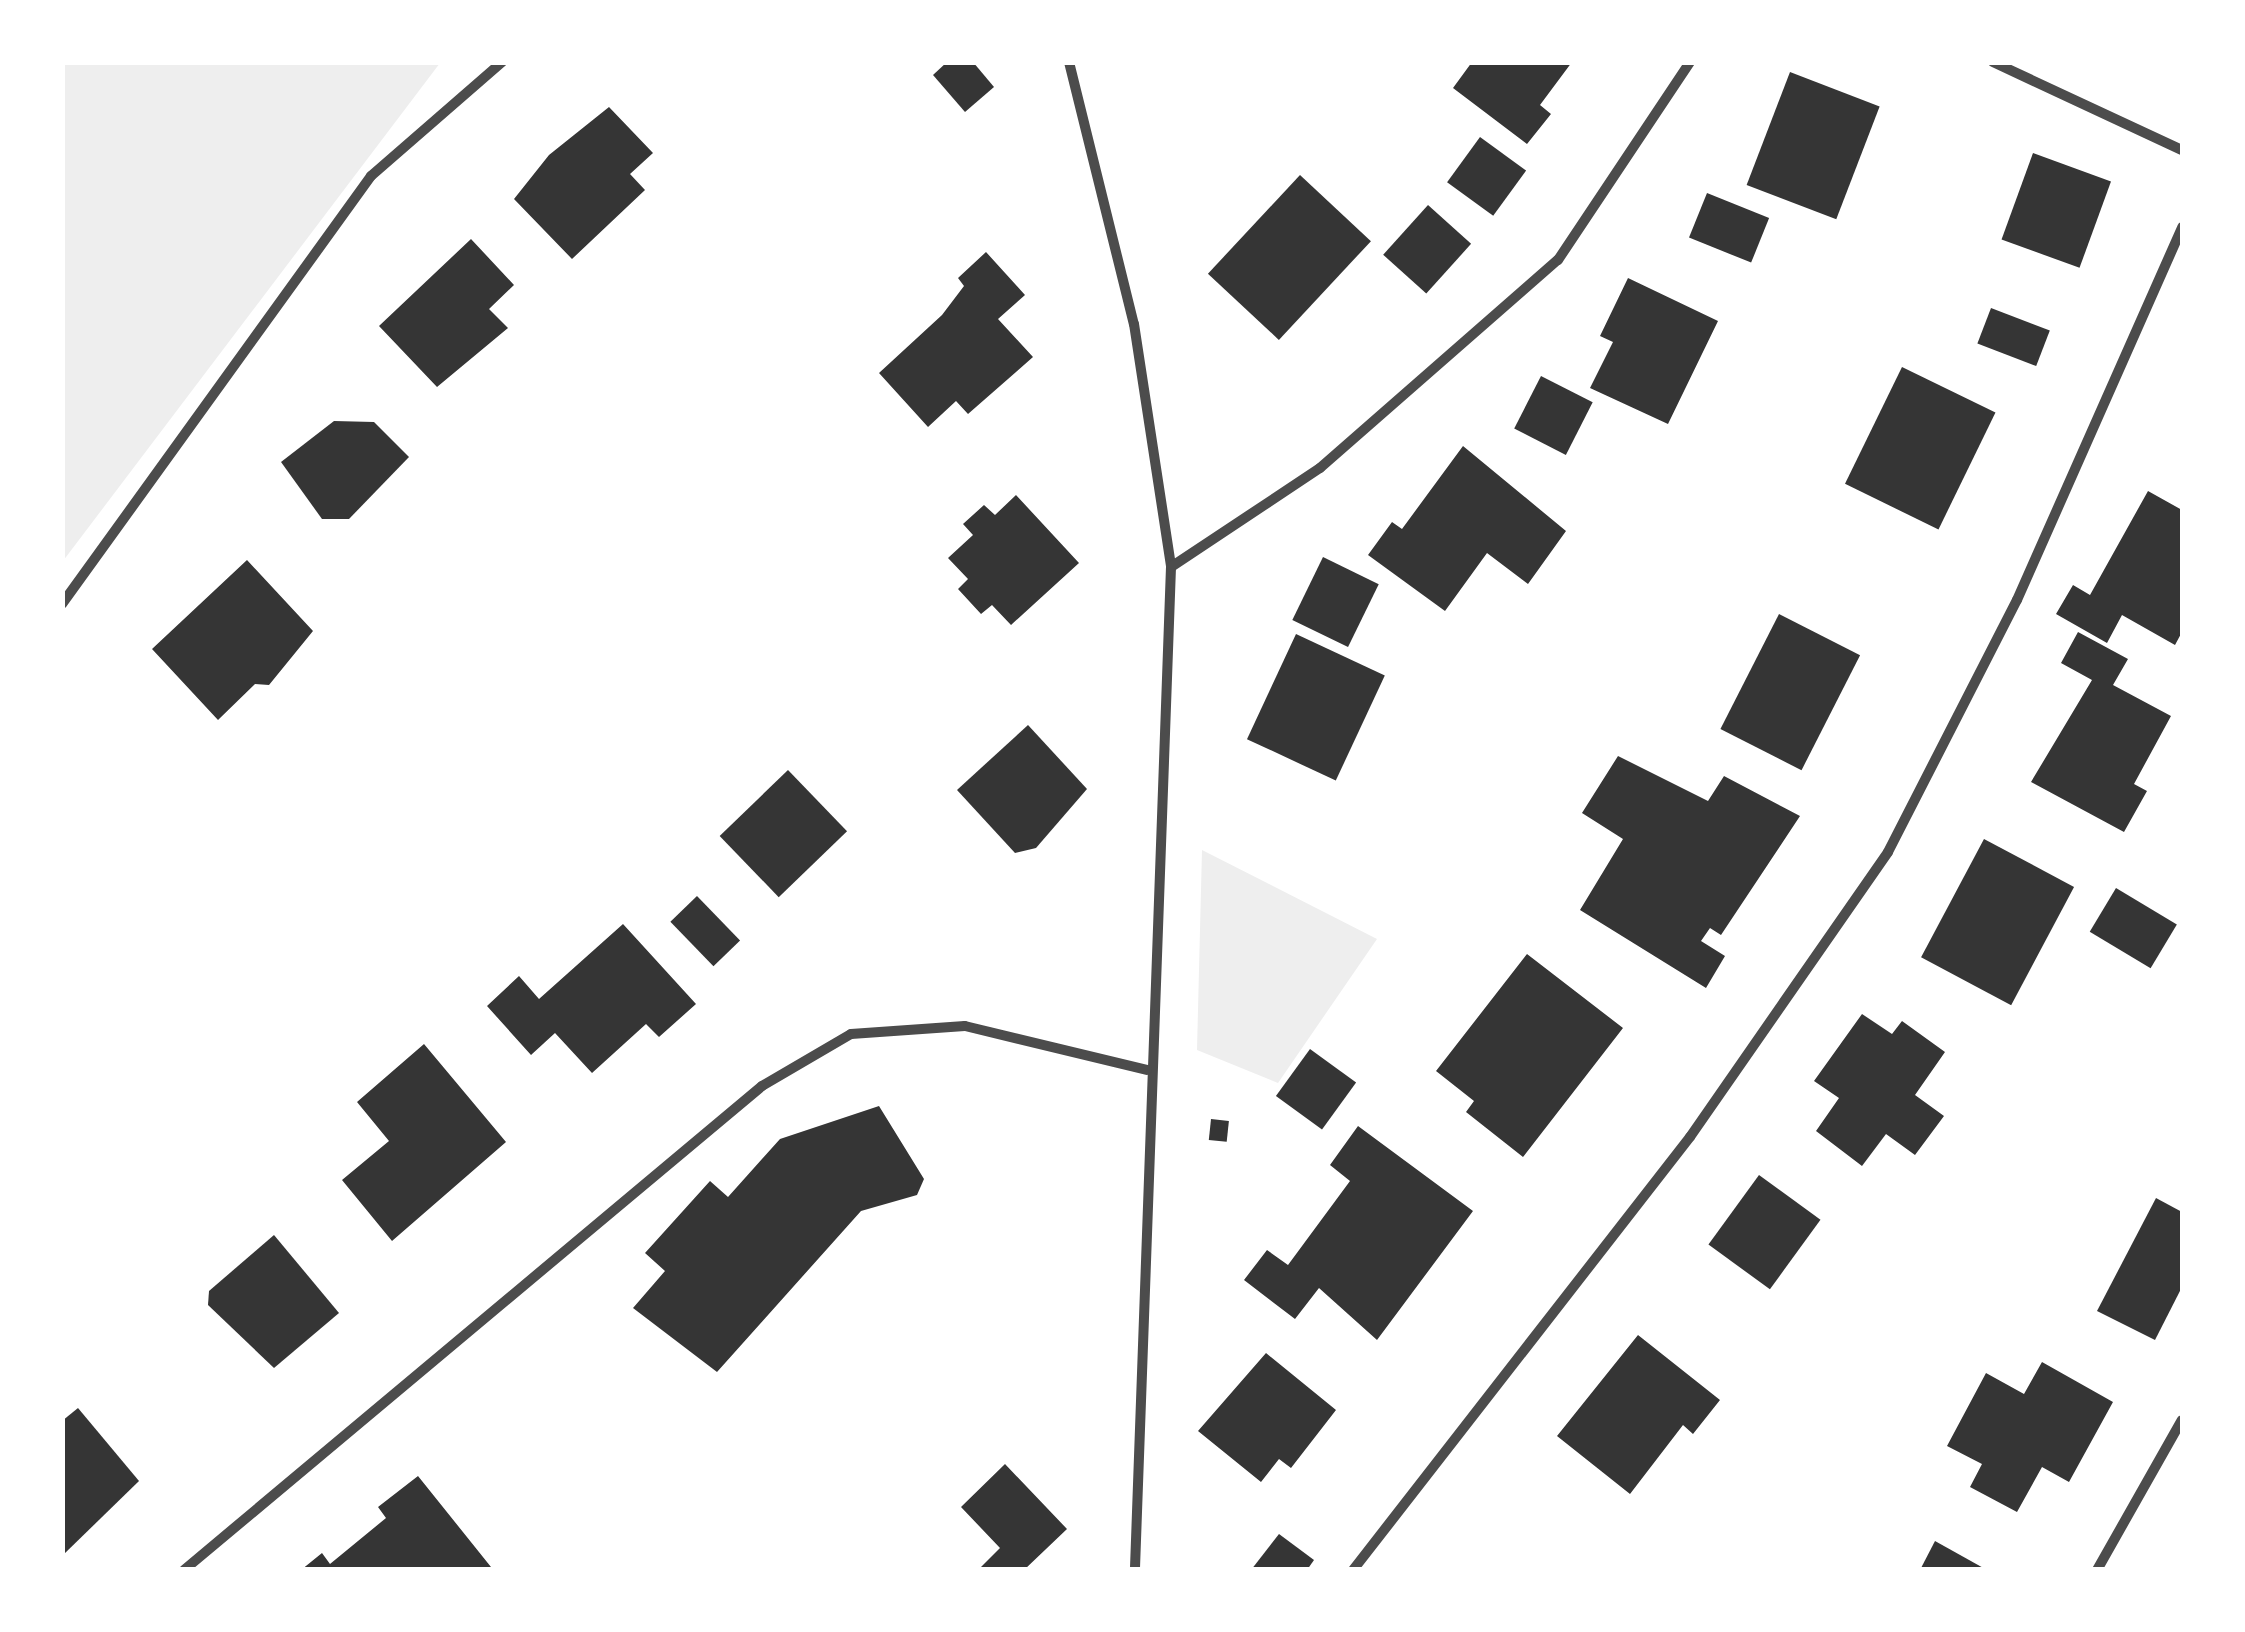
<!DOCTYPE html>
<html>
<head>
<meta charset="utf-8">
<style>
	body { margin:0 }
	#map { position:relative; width:2245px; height:1632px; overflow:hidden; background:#fff; font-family:Quicksand,sans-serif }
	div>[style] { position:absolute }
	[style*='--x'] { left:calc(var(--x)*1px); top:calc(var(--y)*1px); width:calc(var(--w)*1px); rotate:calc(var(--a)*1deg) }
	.green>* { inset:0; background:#eee }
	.building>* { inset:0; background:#353535; transform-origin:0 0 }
	.minor>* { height:10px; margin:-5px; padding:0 5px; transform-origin:5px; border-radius:5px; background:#4c4c4c }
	span { translate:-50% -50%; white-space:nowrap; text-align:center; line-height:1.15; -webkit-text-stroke:8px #fff; paint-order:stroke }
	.frame { position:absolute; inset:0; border:65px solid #fff; pointer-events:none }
</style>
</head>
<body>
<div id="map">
	<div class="green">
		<div style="clip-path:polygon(63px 62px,440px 63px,63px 561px,62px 63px)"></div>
		<div style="clip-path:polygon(1202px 850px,1377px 939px,1278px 1083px,1197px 1050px)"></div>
	</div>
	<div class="building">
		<div style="clip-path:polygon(947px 62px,973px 62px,994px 87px,965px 112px,933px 75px)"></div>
		<div style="clip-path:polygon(1472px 62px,1572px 62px,1540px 105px,1551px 114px,1527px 144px,1453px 88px)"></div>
		<div style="left:1790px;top:72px;width:96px;height:121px;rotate:21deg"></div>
		<div style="clip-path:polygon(609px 107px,653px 153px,630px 174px,645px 190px,572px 259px,514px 199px,549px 155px)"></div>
		<div style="left:1480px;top:137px;width:57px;height:56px;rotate:36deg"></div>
		<div style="left:2033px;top:153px;width:83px;height:92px;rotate:20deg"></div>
		<div style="left:1300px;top:175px;width:97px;height:135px;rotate:43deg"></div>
		<div style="left:1707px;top:193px;width:67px;height:48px;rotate:22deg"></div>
		<div style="left:1428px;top:205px;width:58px;height:67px;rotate:42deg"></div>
		<div style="clip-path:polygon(471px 239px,514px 285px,489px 309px,508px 328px,437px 387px,379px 326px)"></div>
		<div style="clip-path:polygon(986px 252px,1025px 295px,998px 319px,1033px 357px,968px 414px,956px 401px,928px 427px,879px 373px,942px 315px,964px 286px,958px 278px)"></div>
		<div style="clip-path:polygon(1628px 278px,1718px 321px,1668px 424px,1590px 388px,1613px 342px,1600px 336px)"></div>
		<div style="left:1991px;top:308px;width:63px;height:38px;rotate:21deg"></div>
		<div style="left:1902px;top:367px;width:104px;height:130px;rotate:26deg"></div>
		<div style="left:1541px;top:376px;width:58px;height:59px;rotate:27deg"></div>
		<div style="clip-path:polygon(334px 421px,374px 422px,409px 457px,349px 519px,322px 519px,281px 462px)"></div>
		<div style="clip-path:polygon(1463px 446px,1566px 531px,1528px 584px,1487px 553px,1445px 611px,1368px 555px,1392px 522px,1402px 529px)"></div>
		<div style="clip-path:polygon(2148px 491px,2182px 510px,2182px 632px,2175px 645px,2122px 615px,2107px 643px,2056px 614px,2073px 585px,2090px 595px)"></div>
		<div style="clip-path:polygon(1016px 495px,1079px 563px,1011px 625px,992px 605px,981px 614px,958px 589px,968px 579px,948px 558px,973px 535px,963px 524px,984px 505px,995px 515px)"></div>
		<div style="left:1323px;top:557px;width:62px;height:70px;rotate:26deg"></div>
		<div style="clip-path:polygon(247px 560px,313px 631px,269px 685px,255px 684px,218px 720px,152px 649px)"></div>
		<div style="left:1779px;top:614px;width:91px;height:129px;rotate:27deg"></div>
		<div style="clip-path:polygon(2078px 632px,2128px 659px,2113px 685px,2171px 716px,2134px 784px,2147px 791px,2124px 832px,2031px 782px,2092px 680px,2061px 663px)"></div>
		<div style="left:1296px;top:634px;width:98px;height:116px;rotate:25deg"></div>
		<div style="clip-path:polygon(1028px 725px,1087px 789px,1036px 848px,1015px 853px,957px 790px)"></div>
		<div style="clip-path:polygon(1618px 756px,1708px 801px,1724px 776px,1800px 816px,1721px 935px,1710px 928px,1701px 941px,1725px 956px,1706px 988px,1580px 910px,1623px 839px,1582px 813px)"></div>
		<div style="left:788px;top:770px;width:85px;height:95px;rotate:46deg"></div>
		<div style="left:1984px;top:839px;width:102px;height:134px;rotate:28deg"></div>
		<div style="left:2116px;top:888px;width:71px;height:51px;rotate:31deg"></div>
		<div style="left:697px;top:896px;width:62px;height:37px;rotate:46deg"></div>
		<div style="clip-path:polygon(623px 924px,696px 1004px,659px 1037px,646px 1024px,592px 1073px,555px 1033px,531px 1055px,487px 1006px,519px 976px,539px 999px)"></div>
		<div style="clip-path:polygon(1527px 954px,1623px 1028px,1523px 1157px,1466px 1112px,1474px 1101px,1436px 1071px)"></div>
		<div style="clip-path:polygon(1862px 1014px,1892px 1034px,1902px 1021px,1945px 1052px,1915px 1095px,1944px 1116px,1915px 1155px,1886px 1134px,1862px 1166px,1816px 1131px,1839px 1098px,1814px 1081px)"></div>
		<div style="clip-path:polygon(424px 1044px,506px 1142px,392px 1241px,342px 1180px,389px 1141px,357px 1102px)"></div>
		<div style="left:1310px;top:1049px;width:57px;height:58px;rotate:36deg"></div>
		<div style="clip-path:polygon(879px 1106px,924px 1179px,917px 1195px,861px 1211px,717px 1372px,633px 1308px,665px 1271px,645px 1253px,710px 1181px,728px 1197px,780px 1139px)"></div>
		<div style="left:1211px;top:1119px;width:18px;height:21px;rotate:6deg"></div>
		<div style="clip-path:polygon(1358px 1126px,1473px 1211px,1377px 1340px,1319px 1288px,1295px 1319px,1244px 1280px,1267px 1250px,1288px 1265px,1350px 1181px,1330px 1165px)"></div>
		<div style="left:1759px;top:1175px;width:76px;height:86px;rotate:36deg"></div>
		<div style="clip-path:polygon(2156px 1198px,2182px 1212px,2182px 1287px,2155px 1340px,2097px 1311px)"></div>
		<div style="clip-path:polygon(274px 1235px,339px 1313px,274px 1368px,208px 1305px,209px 1291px)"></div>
		<div style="clip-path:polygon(1638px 1335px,1720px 1400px,1693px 1434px,1683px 1425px,1630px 1494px,1557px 1436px)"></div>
		<div style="clip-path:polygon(1266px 1353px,1336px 1410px,1291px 1468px,1279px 1459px,1261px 1482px,1198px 1431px)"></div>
		<div style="clip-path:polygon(2042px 1362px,2113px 1402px,2069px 1482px,2042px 1467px,2017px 1512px,1970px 1487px,1982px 1464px,1947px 1446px,1986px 1373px,2024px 1394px)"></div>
		<div style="clip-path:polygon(78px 1408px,139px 1481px,62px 1556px,62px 1421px)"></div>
		<div style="clip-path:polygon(1005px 1464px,1067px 1529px,1024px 1570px,978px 1570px,1000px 1548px,961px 1507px)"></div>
		<div style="clip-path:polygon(418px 1476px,491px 1567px,301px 1570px,322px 1553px,330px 1564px,386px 1518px,378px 1507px)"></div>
		<div style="clip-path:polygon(1279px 1534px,1314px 1560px,1307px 1570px,1251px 1570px)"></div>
		<div style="clip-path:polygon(1935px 1541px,1987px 1570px,1920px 1570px)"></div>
	</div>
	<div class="minor">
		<div style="--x:1069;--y:62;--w:270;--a:76.1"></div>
		<div style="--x:1134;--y:324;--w:246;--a:81.3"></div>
		<div style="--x:1171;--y:567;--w:1004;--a:92.06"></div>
		<div style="--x:1993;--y:62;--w:208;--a:25"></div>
		<div style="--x:1171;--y:567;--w:179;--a:-33.6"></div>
		<div style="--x:1320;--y:468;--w:316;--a:-41.2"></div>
		<div style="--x:1558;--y:260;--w:238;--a:-56.3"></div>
		<div style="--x:62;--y:604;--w:528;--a:-54.17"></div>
		<div style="--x:371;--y:176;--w:174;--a:-41"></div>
		<div style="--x:184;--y:1570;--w:754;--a:-39.94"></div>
		<div style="--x:762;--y:1086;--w:103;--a:-30.3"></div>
		<div style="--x:851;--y:1034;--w:114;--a:-4"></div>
		<div style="--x:965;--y:1026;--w:187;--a:13.6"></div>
		<div style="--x:1353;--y:1570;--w:549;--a:-52.11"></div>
		<div style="--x:1690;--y:1137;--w:347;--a:-55.2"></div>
		<div style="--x:1888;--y:852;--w:283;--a:-62.9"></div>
		<div style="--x:2017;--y:600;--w:408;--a:-66.1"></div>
		<div style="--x:2097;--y:1570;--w:172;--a:-60.5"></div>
	</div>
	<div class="frame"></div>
</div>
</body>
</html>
